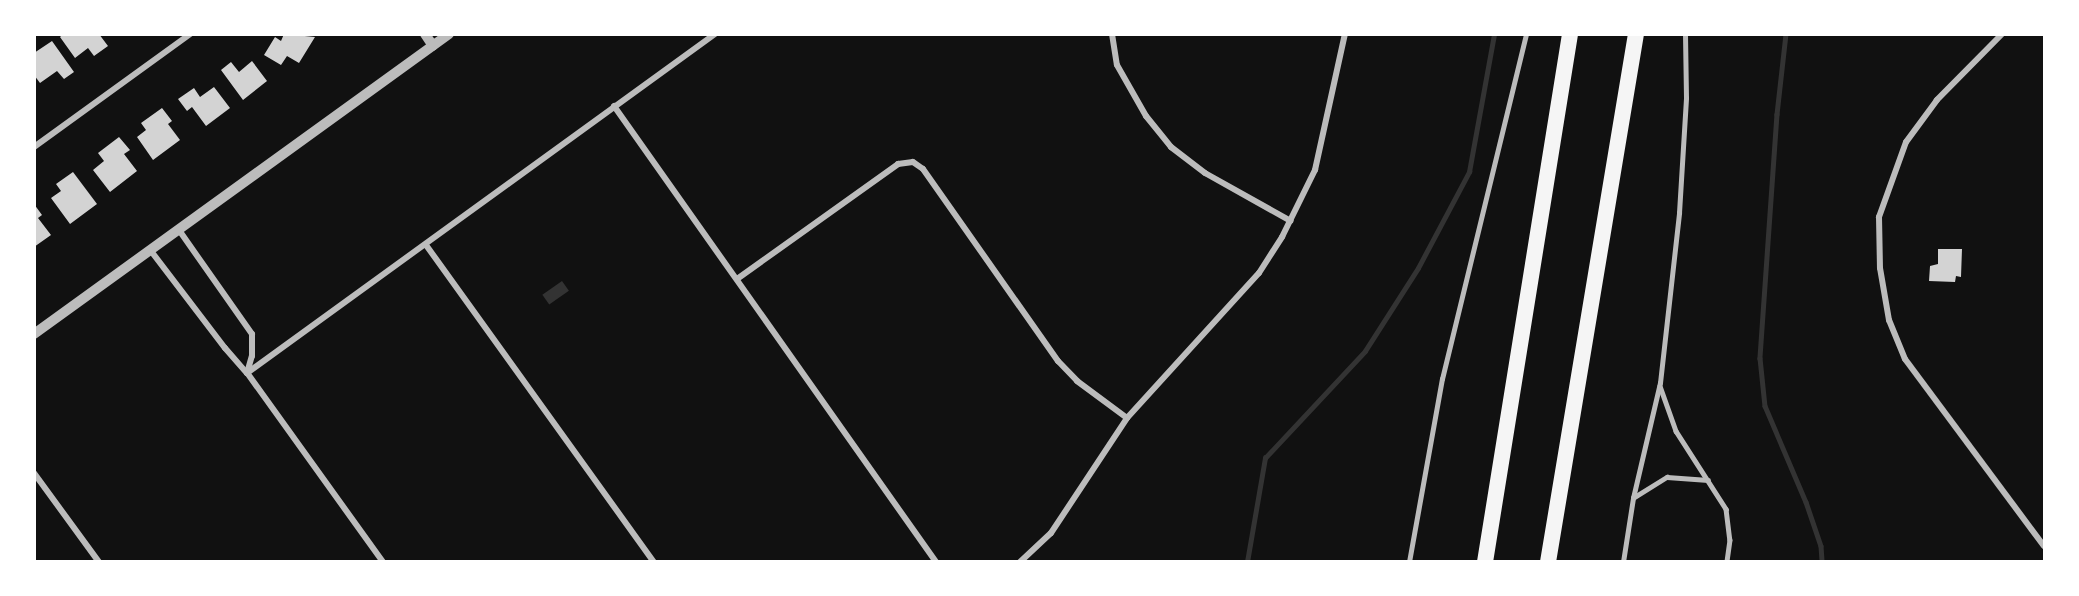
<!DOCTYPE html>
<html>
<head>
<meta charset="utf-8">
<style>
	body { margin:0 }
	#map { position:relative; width:2079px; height:596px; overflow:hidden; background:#111; font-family:"Zilla Slab",serif }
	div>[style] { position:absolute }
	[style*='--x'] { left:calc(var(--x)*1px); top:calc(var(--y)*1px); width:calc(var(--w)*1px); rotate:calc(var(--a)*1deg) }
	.water>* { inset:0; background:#333; transform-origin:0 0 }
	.stream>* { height:4.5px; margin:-2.25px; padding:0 2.25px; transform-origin:2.25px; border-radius:2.25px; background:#333 }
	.building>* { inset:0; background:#d3d3d3 }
	.service>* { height:4.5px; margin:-2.25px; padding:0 2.25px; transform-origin:2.25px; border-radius:2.25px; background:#bcbcbc }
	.minor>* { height:6px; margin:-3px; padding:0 3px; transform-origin:3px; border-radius:3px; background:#bcbcbc }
	.tertiary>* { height:10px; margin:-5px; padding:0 5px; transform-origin:5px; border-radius:5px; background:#bcbcbc }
	.motorway>* { height:16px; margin:-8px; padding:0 8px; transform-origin:8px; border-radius:8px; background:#f5f5f5 }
	span { translate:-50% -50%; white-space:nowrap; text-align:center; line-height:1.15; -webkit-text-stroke:6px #fff; paint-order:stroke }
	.frame { position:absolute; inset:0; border:36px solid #fff; pointer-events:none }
</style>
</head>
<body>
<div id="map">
	<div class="water">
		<div style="left:562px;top:281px;width:12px;height:24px;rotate:55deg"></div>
	</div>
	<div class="stream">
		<div style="--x:1786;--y:34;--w:81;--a:96.4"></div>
		<div style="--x:1777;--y:114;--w:245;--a:94"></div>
		<div style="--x:1760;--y:358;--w:48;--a:84.1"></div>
		<div style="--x:1765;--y:406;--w:104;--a:66.9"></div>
		<div style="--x:1806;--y:502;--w:46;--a:71.2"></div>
		<div style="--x:1821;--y:546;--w:16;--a:86"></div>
		<div style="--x:1247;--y:562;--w:106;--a:-80.2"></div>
		<div style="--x:1265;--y:458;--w:146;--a:-46.9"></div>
		<div style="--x:1365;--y:351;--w:98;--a:-57.4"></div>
		<div style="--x:1418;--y:268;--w:109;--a:-62"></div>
		<div style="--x:1469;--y:172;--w:140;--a:-79.7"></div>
	</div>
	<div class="building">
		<div style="clip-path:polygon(63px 34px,99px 34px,108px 46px,94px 56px,88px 48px,75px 58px,60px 37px)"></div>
		<div style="clip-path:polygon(284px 34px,315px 37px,299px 63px,287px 56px,281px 65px,264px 55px,275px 37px,281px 41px)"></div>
		<div style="clip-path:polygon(52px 41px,74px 72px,64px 79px,57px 71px,40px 83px,34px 75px,34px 53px)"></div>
		<div style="clip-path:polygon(252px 61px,267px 81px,243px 100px,221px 70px,231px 62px,239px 72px)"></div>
		<div style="clip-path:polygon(214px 87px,230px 108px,206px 126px,192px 107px,187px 111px,178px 99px,194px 88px,200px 97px)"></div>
		<div style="clip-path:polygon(162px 108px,172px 121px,168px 124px,180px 140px,153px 160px,137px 137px,146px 130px,141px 123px)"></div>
		<div style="clip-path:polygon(119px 137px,130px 150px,124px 154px,137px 171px,110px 192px,93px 170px,104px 161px,98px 153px)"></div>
		<div style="clip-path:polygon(73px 172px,97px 204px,70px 224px,51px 198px,61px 191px,56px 184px)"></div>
		<div style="clip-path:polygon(34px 204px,42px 215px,38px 218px,51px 235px,34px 247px)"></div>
		<div style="clip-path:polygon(1938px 249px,1962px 249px,1961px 277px,1956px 276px,1955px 282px,1929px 281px,1930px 266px,1938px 264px)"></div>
	</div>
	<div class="service">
		<div style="--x:1660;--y:386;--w:48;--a:70.4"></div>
		<div style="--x:1676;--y:431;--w:93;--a:57.3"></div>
		<div style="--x:1726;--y:509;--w:31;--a:83"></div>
		<div style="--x:1730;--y:540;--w:22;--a:98"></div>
		<div style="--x:1633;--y:498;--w:40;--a:-32"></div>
		<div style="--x:1667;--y:477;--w:41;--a:4.2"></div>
		<div style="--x:1409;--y:562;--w:186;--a:-79.8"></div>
		<div style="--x:1442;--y:379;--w:355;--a:-76.3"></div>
		<div style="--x:1623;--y:562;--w:65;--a:-81.1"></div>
		<div style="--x:1633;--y:498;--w:118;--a:-76.8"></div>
		<div style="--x:1660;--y:383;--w:171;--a:-83.6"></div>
		<div style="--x:1679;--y:213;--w:115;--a:-86.5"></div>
		<div style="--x:1686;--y:98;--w:64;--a:-90.9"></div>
	</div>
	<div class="minor">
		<div style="--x:1112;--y:34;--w:31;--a:81"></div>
		<div style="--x:1117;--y:65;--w:59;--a:60.4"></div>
		<div style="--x:1146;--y:116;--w:40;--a:51"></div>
		<div style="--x:1171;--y:147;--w:43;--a:37.4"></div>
		<div style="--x:1205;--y:173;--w:98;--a:29.2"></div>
		<div style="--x:2002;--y:34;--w:93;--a:134.6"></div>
		<div style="--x:1937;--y:100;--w:52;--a:126.4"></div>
		<div style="--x:1906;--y:142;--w:80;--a:109.8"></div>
		<div style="--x:1879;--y:217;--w:51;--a:88.9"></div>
		<div style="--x:1880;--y:268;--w:53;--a:80.2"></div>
		<div style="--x:1889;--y:320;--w:42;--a:67.7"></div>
		<div style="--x:1905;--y:359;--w:233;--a:53.4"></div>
		<div style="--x:614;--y:106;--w:558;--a:54.77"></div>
		<div style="--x:34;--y:147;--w:193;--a:-35.9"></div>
		<div style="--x:426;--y:245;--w:390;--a:54.3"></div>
		<div style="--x:151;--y:251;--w:122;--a:52.7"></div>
		<div style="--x:225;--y:348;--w:33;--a:49"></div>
		<div style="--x:247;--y:373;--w:18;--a:-74"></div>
		<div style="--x:252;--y:356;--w:22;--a:-90"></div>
		<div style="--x:252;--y:334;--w:127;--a:-125.1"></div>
		<div style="--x:737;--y:279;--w:198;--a:-35.5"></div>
		<div style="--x:898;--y:164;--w:15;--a:-8"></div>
		<div style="--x:913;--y:162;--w:12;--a:35"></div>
		<div style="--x:923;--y:169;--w:235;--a:54.9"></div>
		<div style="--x:1058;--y:361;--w:28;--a:46"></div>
		<div style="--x:1077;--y:381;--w:62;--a:36.5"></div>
		<div style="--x:34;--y:473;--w:110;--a:53.9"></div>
		<div style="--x:383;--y:562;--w:233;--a:-125.7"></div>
		<div style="--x:247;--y:373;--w:578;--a:-35.92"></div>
		<div style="--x:1020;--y:562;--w:42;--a:-43.1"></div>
		<div style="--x:1051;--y:533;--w:138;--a:-56.5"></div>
		<div style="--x:1127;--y:418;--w:196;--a:-47.7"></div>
		<div style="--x:1259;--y:273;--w:43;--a:-57.4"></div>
		<div style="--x:1282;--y:237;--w:75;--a:-63.8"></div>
		<div style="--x:1315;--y:170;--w:139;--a:-77.6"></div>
	</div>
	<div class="tertiary">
		<div style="--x:425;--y:34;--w:14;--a:56"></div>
		<div style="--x:34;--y:334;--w:512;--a:-35.86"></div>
	</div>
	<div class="motorway">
		<div style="--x:1485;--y:562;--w:535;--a:-80.85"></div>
		<div style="--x:1548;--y:562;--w:535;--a:-80.54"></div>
	</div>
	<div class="frame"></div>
</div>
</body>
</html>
